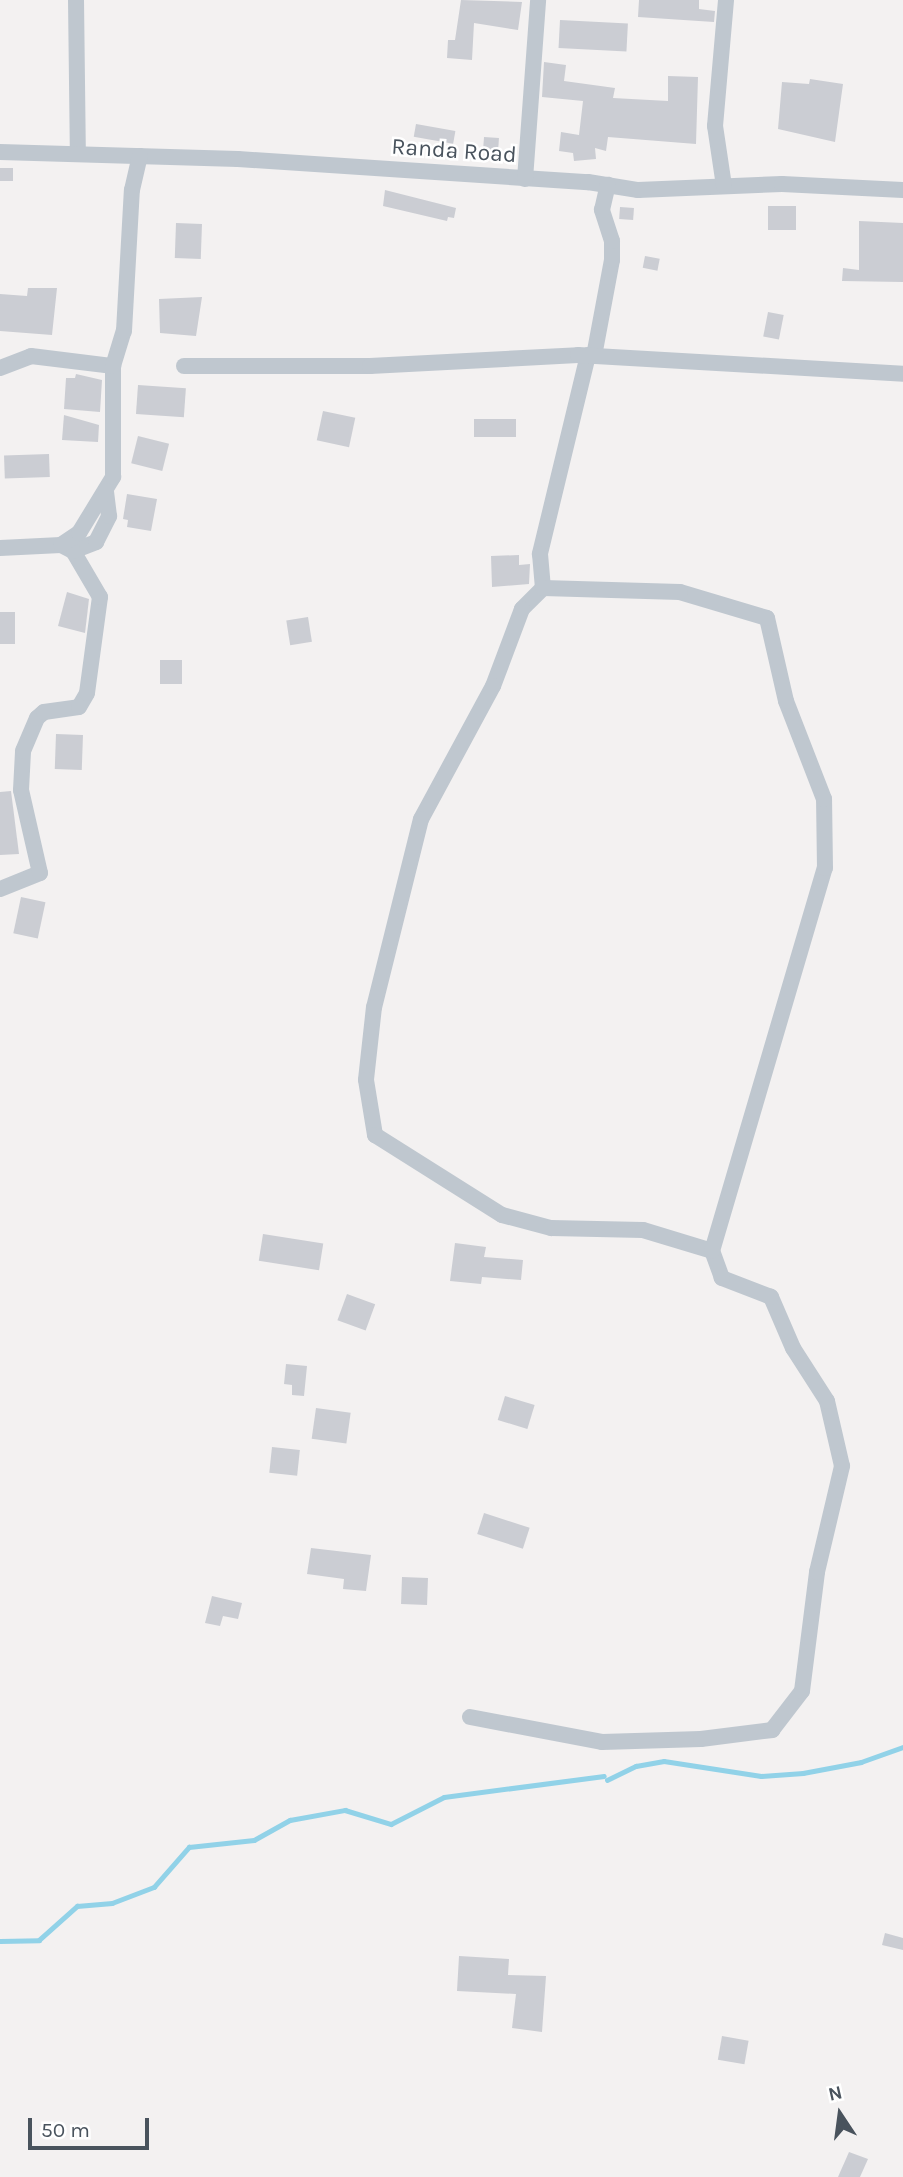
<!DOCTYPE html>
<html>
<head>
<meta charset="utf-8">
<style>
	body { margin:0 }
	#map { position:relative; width:903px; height:2177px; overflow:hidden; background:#f3f1f1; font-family:Karla,sans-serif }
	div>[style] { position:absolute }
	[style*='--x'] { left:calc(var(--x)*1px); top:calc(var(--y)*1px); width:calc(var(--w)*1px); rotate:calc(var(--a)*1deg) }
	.stream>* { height:4.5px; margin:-2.25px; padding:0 2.25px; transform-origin:2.25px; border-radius:2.25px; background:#91d2e8 }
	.building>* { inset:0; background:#cbcdd3; transform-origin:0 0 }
	.minor>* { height:16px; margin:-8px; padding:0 8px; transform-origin:8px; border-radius:8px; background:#bfc7cf }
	span { translate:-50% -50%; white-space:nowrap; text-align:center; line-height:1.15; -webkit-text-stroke:5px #fff; paint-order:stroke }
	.street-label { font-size:23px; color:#49535d }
	.north { position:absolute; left:805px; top:2079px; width:70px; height:70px; -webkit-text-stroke:5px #fff; paint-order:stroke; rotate:347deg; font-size:19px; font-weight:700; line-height:28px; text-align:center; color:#49535d }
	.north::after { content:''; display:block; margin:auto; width:24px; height:32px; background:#49535d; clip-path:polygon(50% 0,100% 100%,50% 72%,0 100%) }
	.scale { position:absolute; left:28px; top:2118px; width:121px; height:32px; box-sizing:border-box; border:4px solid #49535d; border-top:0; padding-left:9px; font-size:21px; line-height:24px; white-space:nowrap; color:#49535d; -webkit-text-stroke:5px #fff; paint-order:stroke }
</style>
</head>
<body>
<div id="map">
	<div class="stream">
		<div style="--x:607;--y:1780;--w:32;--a:-26"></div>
		<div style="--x:636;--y:1766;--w:28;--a:-10"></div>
		<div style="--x:664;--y:1761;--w:98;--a:8.8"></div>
		<div style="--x:761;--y:1776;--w:42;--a:-4.1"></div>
		<div style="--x:803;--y:1773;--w:59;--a:-10.7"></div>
		<div style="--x:861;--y:1762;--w:45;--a:-19.7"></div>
		<div style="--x:0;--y:1941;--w:39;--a:-1"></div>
		<div style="--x:39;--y:1940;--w:51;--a:-41.8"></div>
		<div style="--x:77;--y:1906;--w:35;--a:-5"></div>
		<div style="--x:112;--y:1903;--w:45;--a:-20.9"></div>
		<div style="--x:154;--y:1887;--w:53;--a:-48.8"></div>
		<div style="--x:189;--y:1847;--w:65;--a:-6.1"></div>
		<div style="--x:254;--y:1840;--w:41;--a:-29.1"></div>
		<div style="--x:290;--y:1820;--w:56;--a:-10.3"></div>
		<div style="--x:345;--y:1810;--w:48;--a:16.9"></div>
		<div style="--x:391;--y:1824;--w:59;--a:-27"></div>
		<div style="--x:444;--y:1797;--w:161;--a:-7.5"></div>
	</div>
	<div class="building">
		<div style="clip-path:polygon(461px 0,522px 2px,518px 30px,474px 23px,472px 60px,447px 58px,448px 40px,455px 40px)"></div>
		<div style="clip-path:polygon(639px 0,699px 0,699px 9px,715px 11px,714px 22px,638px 17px)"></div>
		<div style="left:560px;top:20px;width:68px;height:28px;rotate:3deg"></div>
		<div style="clip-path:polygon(544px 62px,566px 65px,564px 81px,615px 88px,613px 98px,668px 101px,668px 76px,698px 77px,696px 144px,608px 137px,606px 151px,595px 148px,596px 159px,574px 161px,573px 153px,559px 151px,561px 132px,579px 135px,583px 101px,542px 97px)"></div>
		<div style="clip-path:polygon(810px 79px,843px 84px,835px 142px,778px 129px,782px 82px,809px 84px)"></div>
		<div style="left:416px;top:124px;width:40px;height:13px;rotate:10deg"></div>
		<div style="left:484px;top:137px;width:15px;height:15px;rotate:4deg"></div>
		<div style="left:0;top:168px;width:13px;height:13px"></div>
		<div style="clip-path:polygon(385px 190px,456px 208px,454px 218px,448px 217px,447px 221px,383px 206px)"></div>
		<div style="left:768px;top:206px;width:28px;height:24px"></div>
		<div style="left:620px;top:207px;width:14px;height:12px;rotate:4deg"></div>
		<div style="clip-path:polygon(859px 221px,903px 223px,903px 282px,842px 281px,843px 268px,859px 270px)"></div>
		<div style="left:176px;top:223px;width:26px;height:35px;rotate:2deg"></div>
		<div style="left:645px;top:256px;width:15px;height:12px;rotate:11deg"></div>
		<div style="clip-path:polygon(28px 288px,57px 288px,52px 335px,0 331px,0 294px,27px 296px)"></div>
		<div style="clip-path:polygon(202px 297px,196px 336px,160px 333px,159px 299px)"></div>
		<div style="left:768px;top:312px;width:16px;height:25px;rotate:11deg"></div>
		<div style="clip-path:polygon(76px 374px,102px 380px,100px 412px,64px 409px,66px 378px,75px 378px)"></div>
		<div style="left:138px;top:385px;width:48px;height:29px;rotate:4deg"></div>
		<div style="left:323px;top:411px;width:33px;height:30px;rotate:12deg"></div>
		<div style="clip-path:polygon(64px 415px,99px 425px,98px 442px,62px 440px)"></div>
		<div style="left:516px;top:419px;width:18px;height:42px;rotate:90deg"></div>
		<div style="left:138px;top:436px;width:32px;height:28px;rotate:14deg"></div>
		<div style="left:49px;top:454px;width:23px;height:45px;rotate:88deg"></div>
		<div style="clip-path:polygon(127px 494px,157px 499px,151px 531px,127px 527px,128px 520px,123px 519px)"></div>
		<div style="clip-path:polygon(519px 555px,519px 565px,530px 564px,529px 584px,492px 587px,491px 556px)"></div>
		<div style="clip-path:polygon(67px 592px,89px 599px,85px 633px,58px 626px)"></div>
		<div style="left:0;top:612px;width:15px;height:32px"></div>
		<div style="left:308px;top:617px;width:25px;height:22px;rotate:81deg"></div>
		<div style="left:182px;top:660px;width:24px;height:22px;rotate:90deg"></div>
		<div style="left:56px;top:734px;width:27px;height:35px;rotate:2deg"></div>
		<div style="clip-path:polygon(11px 791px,19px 854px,0 855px,0 792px)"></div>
		<div style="left:21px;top:897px;width:25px;height:37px;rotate:12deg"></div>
		<div style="left:263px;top:1234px;width:61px;height:27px;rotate:9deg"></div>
		<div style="clip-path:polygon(455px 1243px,486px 1247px,484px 1257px,523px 1260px,521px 1280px,482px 1277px,481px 1284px,450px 1281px)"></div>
		<div style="left:347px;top:1294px;width:30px;height:28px;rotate:20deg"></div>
		<div style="clip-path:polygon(286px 1364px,307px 1366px,304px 1396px,292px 1395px,292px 1385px,284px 1384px)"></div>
		<div style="left:505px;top:1396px;width:31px;height:25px;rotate:17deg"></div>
		<div style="left:316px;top:1408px;width:35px;height:31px;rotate:8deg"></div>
		<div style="left:272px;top:1447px;width:28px;height:26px;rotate:6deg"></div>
		<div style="left:484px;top:1513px;width:48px;height:22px;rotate:18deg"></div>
		<div style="clip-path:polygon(311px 1548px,371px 1555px,366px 1591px,343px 1589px,344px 1579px,307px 1574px)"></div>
		<div style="left:402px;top:1577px;width:26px;height:27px;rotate:2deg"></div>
		<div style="clip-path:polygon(212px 1596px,242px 1603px,238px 1619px,223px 1616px,220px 1626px,205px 1623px)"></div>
		<div style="clip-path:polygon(885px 1933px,903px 1938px,903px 1950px,882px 1945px)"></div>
		<div style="clip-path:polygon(459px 1956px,509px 1959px,508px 1975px,546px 1976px,542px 2032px,512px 2028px,516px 1994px,457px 1991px)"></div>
		<div style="left:722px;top:2036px;width:27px;height:24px;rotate:10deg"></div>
		<div style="clip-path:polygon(849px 2152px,868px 2159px,860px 2177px,838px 2177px)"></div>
	</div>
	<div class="minor">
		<div style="--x:76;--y:0;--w:154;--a:89.3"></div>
		<div style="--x:0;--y:152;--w:238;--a:1.7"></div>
		<div style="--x:238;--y:159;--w:351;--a:3.8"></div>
		<div style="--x:588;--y:182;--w:51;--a:9.1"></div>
		<div style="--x:638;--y:190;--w:144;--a:-2.4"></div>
		<div style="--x:782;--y:184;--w:121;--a:2.8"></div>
		<div style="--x:525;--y:179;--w:179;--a:-85.8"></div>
		<div style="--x:724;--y:186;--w:61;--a:-98.5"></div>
		<div style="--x:715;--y:126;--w:126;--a:-85"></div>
		<div style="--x:588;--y:355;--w:205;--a:103.6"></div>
		<div style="--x:540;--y:554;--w:34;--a:85"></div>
		<div style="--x:543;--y:588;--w:30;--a:135"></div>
		<div style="--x:522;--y:609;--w:82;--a:110.6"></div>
		<div style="--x:493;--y:686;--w:151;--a:118.4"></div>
		<div style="--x:421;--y:819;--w:194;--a:104"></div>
		<div style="--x:374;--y:1007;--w:73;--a:96.3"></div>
		<div style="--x:366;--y:1080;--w:56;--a:80.7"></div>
		<div style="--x:375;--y:1135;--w:150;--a:32.2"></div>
		<div style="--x:502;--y:1215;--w:51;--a:14.9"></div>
		<div style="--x:551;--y:1228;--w:92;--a:1.2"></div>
		<div style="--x:643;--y:1230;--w:72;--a:16.9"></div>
		<div style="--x:594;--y:356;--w:98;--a:-79.4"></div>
		<div style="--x:612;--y:260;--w:19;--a:-90"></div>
		<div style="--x:612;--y:241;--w:33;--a:-108"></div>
		<div style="--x:602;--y:210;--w:26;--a:-77"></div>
		<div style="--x:184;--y:366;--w:186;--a:0"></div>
		<div style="--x:370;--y:366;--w:208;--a:-3"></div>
		<div style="--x:578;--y:355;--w:326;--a:3.3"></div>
		<div style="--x:0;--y:368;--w:33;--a:-21"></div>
		<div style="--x:31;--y:356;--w:83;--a:7"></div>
		<div style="--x:0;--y:548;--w:61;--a:-2.8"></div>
		<div style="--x:73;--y:551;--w:25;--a:-21"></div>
		<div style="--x:96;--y:542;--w:29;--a:-63"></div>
		<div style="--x:109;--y:516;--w:26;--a:-97"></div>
		<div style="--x:0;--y:889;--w:43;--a:-21.8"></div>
		<div style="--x:40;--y:873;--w:85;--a:-102.9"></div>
		<div style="--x:21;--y:790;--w:39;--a:-87"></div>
		<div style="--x:23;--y:751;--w:36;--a:-67"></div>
		<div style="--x:37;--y:718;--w:9;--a:-41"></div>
		<div style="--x:44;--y:712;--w:35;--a:-8"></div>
		<div style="--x:79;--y:707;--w:16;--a:-60"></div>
		<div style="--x:87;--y:693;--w:97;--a:-82.3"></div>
		<div style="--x:100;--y:597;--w:53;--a:-120.4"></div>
		<div style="--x:73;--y:551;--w:13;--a:-153"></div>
		<div style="--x:61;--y:545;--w:22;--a:-34"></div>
		<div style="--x:79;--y:533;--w:66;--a:-58.7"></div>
		<div style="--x:113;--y:477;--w:111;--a:-90"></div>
		<div style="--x:113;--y:366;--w:37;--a:-73"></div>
		<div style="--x:124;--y:331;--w:141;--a:-86.8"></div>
		<div style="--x:132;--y:190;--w:35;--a:-77"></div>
		<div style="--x:470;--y:1717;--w:134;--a:10.7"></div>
		<div style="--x:602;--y:1742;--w:99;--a:-1.7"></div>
		<div style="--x:701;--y:1739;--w:72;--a:-7.2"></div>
		<div style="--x:772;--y:1730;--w:49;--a:-52.4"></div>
		<div style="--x:802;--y:1691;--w:120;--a:-82.8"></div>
		<div style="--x:817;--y:1572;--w:109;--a:-76.7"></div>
		<div style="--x:842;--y:1466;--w:67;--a:-103"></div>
		<div style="--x:827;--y:1401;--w:63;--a:-122.7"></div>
		<div style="--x:793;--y:1348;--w:56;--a:-113.3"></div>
		<div style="--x:771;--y:1297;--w:53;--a:-158.8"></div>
		<div style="--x:722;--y:1278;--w:29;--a:-110"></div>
		<div style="--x:712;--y:1251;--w:399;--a:-73.6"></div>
		<div style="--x:825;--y:868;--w:69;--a:-90.8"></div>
		<div style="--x:824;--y:799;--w:105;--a:-111.2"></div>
		<div style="--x:786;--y:701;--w:85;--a:-102.9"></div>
		<div style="--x:767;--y:618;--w:91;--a:-163.4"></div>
		<div style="--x:680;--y:592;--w:137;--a:-178.3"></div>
	</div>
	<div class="street-label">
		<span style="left:454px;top:151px;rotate:4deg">Randa Road</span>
	</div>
	<div class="north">N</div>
	<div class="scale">50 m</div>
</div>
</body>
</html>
